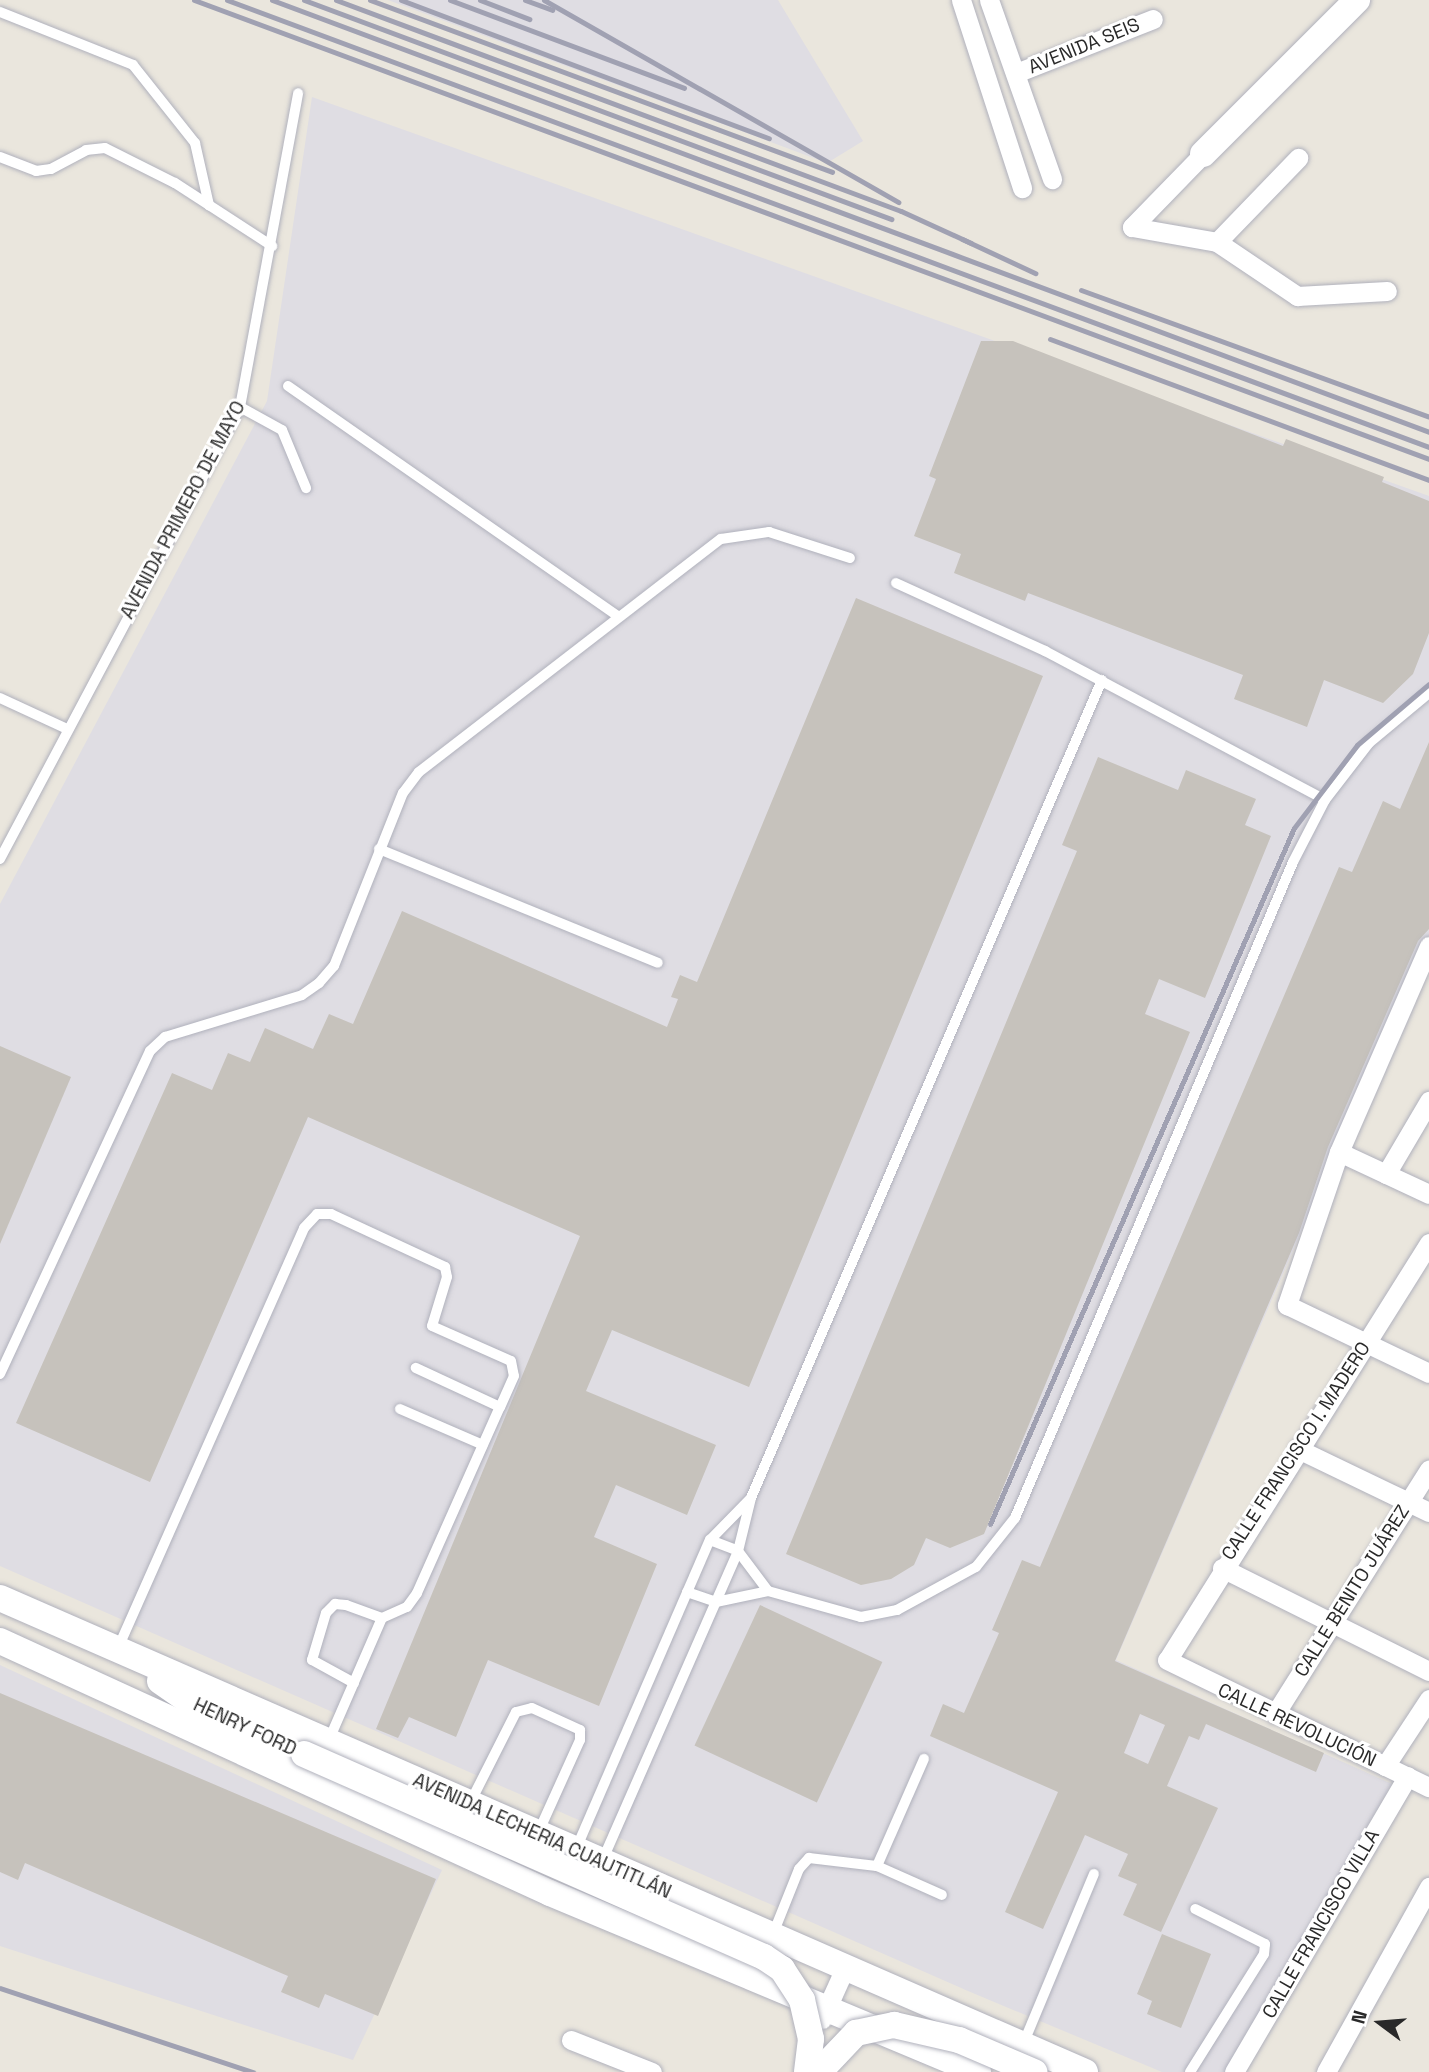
<!DOCTYPE html>
<html>
<head>
<meta charset="utf-8">
<style>
	body { margin:0 }
	#map { position:relative; width:1429px; height:2072px; overflow:hidden; background:#eae6dd; font-family:"Space Grotesk",sans-serif }
	div>[style] { position:absolute }
	[style*='--x'] { left:calc(var(--x)*1px); top:calc(var(--y)*1px); width:calc(var(--w)*1px); rotate:calc(var(--a)*1deg) }
	.industrial>* { inset:0; background:#dfdde3 }
	.building>* { inset:0; background:#c6c2bc; transform-origin:0 0 }
	.roads { filter:drop-shadow(0 0 2px #b0b1bc) drop-shadow(0 0 2px #b0b1bc) }
	.lane>* { height:10px; margin:-5px; padding:0 5px; transform-origin:5px; border-radius:5px; background:#fff }
	.street>* { height:19px; margin:-9.5px; padding:0 9.5px; transform-origin:9.5px; border-radius:9.5px; background:#fff }
	.secondary>* { height:26px; margin:-13px; padding:0 13px; transform-origin:13px; border-radius:13px; background:#fff }
	.rail>* { height:5px; margin:-2.5px; padding:0 2.5px; transform-origin:2.5px; border-radius:2.5px; background:#a0a1b2 }
	.bridges { filter:drop-shadow(0 0 2px #b0b1bc) drop-shadow(0 0 2px #b0b1bc) }
	.secondary-bridge>* { height:26px; margin:-13px; padding:0 13px; transform-origin:13px; border-radius:13px; background:#fff }
	span { translate:-50% -50%; white-space:nowrap; text-align:center; line-height:1.15; -webkit-text-stroke:6px #fff; paint-order:stroke }
	.street-label { font-size:19px; color:#292929 }
	.north { position:absolute; left:1345px; top:1988px; width:70px; height:70px; -webkit-text-stroke:5px #fff; paint-order:stroke; rotate:286deg; font-size:19px; font-weight:700; line-height:28px; text-align:center; color:#292929 }
	.north::after { content:''; display:block; margin:auto; width:24px; height:32px; background:#292929; clip-path:polygon(50% 0,100% 100%,50% 72%,0 100%) }
</style>
</head>
<body>
<div id="map">
	<div class="industrial">
		<div style="clip-path:polygon(388px 0,778px 0,863px 141px,827px 163px)"></div>
		<div style="clip-path:polygon(312px 97px,1429px 496px,1429px 936px,1116px 1660px,1392px 1784px,1225px 2072px,1162px 2072px,968px 1991px,0 1566px,0 904px,267px 401px)"></div>
		<div style="clip-path:polygon(0 1665px,442px 1870px,353px 2060px,0 1946px)"></div>
	</div>
	<div class="building">
		<div style="clip-path:polygon(981px 341px,1013px 341px,1283px 446px,1286px 439px,1384px 477px,1382px 482px,1429px 501px,1429px 633px,1413px 674px,1383px 703px,1324px 680px,1307px 727px,1234px 699px,1243px 675px,1028px 593px,1025px 601px,954px 573px,961px 554px,914px 536px,936px 479px,929px 476px)"></div>
		<div style="clip-path:polygon(856px 598px,1043px 676px,749px 1387px,612px 1330px,586px 1391px,716px 1445px,687px 1515px,616px 1485px,594px 1537px,657px 1564px,599px 1706px,488px 1660px,456px 1737px,409px 1717px,398px 1738px,376px 1729px,580px 1236px,308px 1117px,150px 1482px,16px 1423px,172px 1073px,212px 1090px,228px 1053px,250px 1062px,265px 1028px,313px 1049px,329px 1014px,353px 1024px,402px 911px,667px 1027px,678px 999px,671px 997px,680px 975px,697px 982px)"></div>
		<div style="clip-path:polygon(evenodd,1429px 742px,1429px 929px,1418px 941px,1328px 1147px,1299px 1233px,1115px 1661px,1324px 1753px,1316px 1772px,1206px 1724px,1199px 1740px,1189px 1736px,1167px 1786px,1218px 1808px,1161px 1932px,1123px 1915px,1137px 1884px,1118px 1876px,1128px 1854px,1085px 1835px,1043px 1929px,1005px 1912px,1058px 1792px,930px 1736px,943px 1704px,964px 1713px,999px 1633px,992px 1630px,1022px 1560px,1040px 1567px,1339px 867px,1352px 872px,1383px 801px,1400px 809px,1429px 742px,1140px 1714px,1165px 1725px,1148px 1764px,1124px 1753px,1140px 1714px)"></div>
		<div style="clip-path:polygon(1098px 757px,1178px 790px,1186px 770px,1256px 799px,1245px 825px,1271px 836px,1205px 998px,1159px 979px,1145px 1014px,1190px 1032px,984px 1534px,950px 1548px,926px 1538px,914px 1565px,891px 1579px,861px 1585px,786px 1554px,1077px 851px,1062px 845px)"></div>
		<div style="clip-path:polygon(0 1046px,71px 1077px,0 1244px)"></div>
		<div style="left:760px;top:1605px;width:135px;height:155px;rotate:25deg"></div>
		<div style="clip-path:polygon(0 1693px,436px 1879px,378px 2016px,325px 1994px,319px 2008px,281px 1992px,288px 1976px,25px 1863px,18px 1880px,0 1872px)"></div>
		<div style="clip-path:polygon(1162px 1934px,1211px 1954px,1181px 2028px,1147px 2014px,1152px 2001px,1137px 1994px)"></div>
	</div>
	<div class="roads">
		<div class="lane">
			<div style="--x:0;--y:12;--w:143;--a:21.7"></div>
			<div style="--x:133;--y:65;--w:100;--a:51.5"></div>
			<div style="--x:195;--y:143;--w:64;--a:77.3"></div>
			<div style="--x:0;--y:157;--w:39;--a:21"></div>
			<div style="--x:36;--y:171;--w:15;--a:-8"></div>
			<div style="--x:51;--y:169;--w:40;--a:-28"></div>
			<div style="--x:86;--y:150;--w:19;--a:-6"></div>
			<div style="--x:105;--y:148;--w:78;--a:26.6"></div>
			<div style="--x:175;--y:183;--w:116;--a:33"></div>
			<div style="--x:288;--y:386;--w:402;--a:34.9"></div>
			<div style="--x:240;--y:407;--w:48;--a:28.7"></div>
			<div style="--x:282;--y:430;--w:63;--a:67.5"></div>
			<div style="--x:896;--y:583;--w:164;--a:24.5"></div>
			<div style="--x:1045;--y:651;--w:317;--a:28"></div>
			<div style="--x:0;--y:698;--w:74;--a:24.8"></div>
			<div style="--x:379;--y:849;--w:301;--a:22.2"></div>
			<div style="--x:0;--y:859;--w:512;--a:-62.03"></div>
			<div style="--x:240;--y:407;--w:319;--a:-79.5"></div>
			<div style="--x:0;--y:1374;--w:356;--a:-65.1"></div>
			<div style="--x:150;--y:1051;--w:21;--a:-43"></div>
			<div style="--x:165;--y:1037;--w:143;--a:-17"></div>
			<div style="--x:302;--y:995;--w:21;--a:-35"></div>
			<div style="--x:319;--y:983;--w:23;--a:-49"></div>
			<div style="--x:334;--y:966;--w:186;--a:-68.3"></div>
			<div style="--x:403;--y:793;--w:26;--a:-53"></div>
			<div style="--x:419;--y:772;--w:381;--a:-37.7"></div>
			<div style="--x:721;--y:539;--w:49;--a:-8.3"></div>
			<div style="--x:769;--y:532;--w:85;--a:17.8"></div>
			<div style="--x:400;--y:1409;--w:90;--a:23.4"></div>
			<div style="--x:710;--y:1540;--w:30;--a:21"></div>
			<div style="--x:738;--y:1551;--w:50;--a:53.1"></div>
			<div style="--x:687;--y:1592;--w:31;--a:19"></div>
			<div style="--x:716;--y:1602;--w:53;--a:-11.9"></div>
			<div style="--x:768;--y:1591;--w:97;--a:15.6"></div>
			<div style="--x:861;--y:1617;--w:37;--a:-11"></div>
			<div style="--x:897;--y:1610;--w:90;--a:-28.6"></div>
			<div style="--x:976;--y:1567;--w:63;--a:-51.5"></div>
			<div style="--x:1015;--y:1518;--w:712;--a:-67.03"></div>
			<div style="--x:1293;--y:862;--w:70;--a:-62.7"></div>
			<div style="--x:1325;--y:800;--w:72;--a:-52.3"></div>
			<div style="--x:1369;--y:743;--w:78;--a:-39.8"></div>
			<div style="--x:118;--y:1648;--w:459;--a:-66.1"></div>
			<div style="--x:304;--y:1228;--w:19;--a:-47"></div>
			<div style="--x:317;--y:1214;--w:14;--a:0"></div>
			<div style="--x:331;--y:1214;--w:126;--a:24.9"></div>
			<div style="--x:445;--y:1267;--w:10;--a:79"></div>
			<div style="--x:447;--y:1277;--w:51;--a:107"></div>
			<div style="--x:432;--y:1326;--w:86;--a:23.9"></div>
			<div style="--x:511;--y:1361;--w:15;--a:79"></div>
			<div style="--x:514;--y:1376;--w:34;--a:114"></div>
			<div style="--x:354;--y:1683;--w:48;--a:-151.3"></div>
			<div style="--x:312;--y:1660;--w:49;--a:-73.4"></div>
			<div style="--x:326;--y:1613;--w:13;--a:-45"></div>
			<div style="--x:335;--y:1604;--w:11;--a:5"></div>
			<div style="--x:346;--y:1605;--w:38;--a:20"></div>
			<div style="--x:328;--y:1742;--w:135;--a:-66.5"></div>
			<div style="--x:382;--y:1618;--w:27;--a:-24"></div>
			<div style="--x:407;--y:1607;--w:17;--a:-54"></div>
			<div style="--x:417;--y:1593;--w:204;--a:-66"></div>
			<div style="--x:500;--y:1407;--w:93;--a:-155.1"></div>
			<div style="--x:470;--y:1803;--w:102;--a:-63.2"></div>
			<div style="--x:516;--y:1712;--w:16;--a:-14"></div>
			<div style="--x:532;--y:1708;--w:53;--a:24.6"></div>
			<div style="--x:580;--y:1730;--w:10;--a:90"></div>
			<div style="--x:580;--y:1740;--w:100;--a:114.3"></div>
			<div style="--x:576;--y:1849;--w:337;--a:-66.6"></div>
			<div style="--x:710;--y:1540;--w:57;--a:-45.7"></div>
			<div style="--x:603;--y:1859;--w:336;--a:-66.3"></div>
			<div style="--x:738;--y:1551;--w:55;--a:-76.2"></div>
			<div style="--x:751;--y:1498;--w:890;--a:-66.78"></div>
			<div style="--x:877;--y:1866;--w:117;--a:-66.3"></div>
			<div style="--x:773;--y:1934;--w:70;--a:-68.2"></div>
			<div style="--x:799;--y:1869;--w:15;--a:-48"></div>
			<div style="--x:809;--y:1858;--w:68;--a:6.7"></div>
			<div style="--x:877;--y:1866;--w:71;--a:24"></div>
			<div style="--x:1024;--y:2042;--w:182;--a:-67.4"></div>
			<div style="--x:1190;--y:2072;--w:139;--a:-57.9"></div>
			<div style="--x:1264;--y:1954;--w:10;--a:-84"></div>
			<div style="--x:1265;--y:1944;--w:78;--a:-153.4"></div>
		</div>
		<div class="street">
			<div style="--x:961;--y:0;--w:198;--a:72"></div>
			<div style="--x:989;--y:0;--w:190;--a:70.6"></div>
			<div style="--x:1016;--y:73;--w:147;--a:-21.5"></div>
			<div style="--x:1203;--y:154;--w:102;--a:134.2"></div>
			<div style="--x:1132;--y:227;--w:86;--a:10"></div>
			<div style="--x:1217;--y:242;--w:97;--a:34"></div>
			<div style="--x:1297;--y:296;--w:90;--a:-3.2"></div>
			<div style="--x:1217;--y:242;--w:117;--a:-46"></div>
			<div style="--x:1429;--y:946;--w:225;--a:113.6"></div>
			<div style="--x:1339;--y:1152;--w:162;--a:108.8"></div>
			<div style="--x:1287;--y:1305;--w:157;--a:25.6"></div>
			<div style="--x:1339;--y:1152;--w:99;--a:25"></div>
			<div style="--x:1386;--y:1174;--w:85;--a:-59.5"></div>
			<div style="--x:1429;--y:1243;--w:492;--a:122.1"></div>
			<div style="--x:1167;--y:1660;--w:291;--a:25.9"></div>
			<div style="--x:1298;--y:1449;--w:145;--a:25.7"></div>
			<div style="--x:1222;--y:1568;--w:231;--a:26.5"></div>
			<div style="--x:1275;--y:1714;--w:289;--a:-57.8"></div>
			<div style="--x:1385;--y:1766;--w:80;--a:-56.7"></div>
			<div style="--x:822;--y:2019;--w:54;--a:-65.8"></div>
			<div style="--x:571;--y:2040;--w:87;--a:21.6"></div>
			<div style="--x:1234;--y:2072;--w:343;--a:-59.6"></div>
			<div style="--x:1326;--y:2072;--w:212;--a:-60.9"></div>
		</div>
		<div class="secondary">
			<div style="--x:1203;--y:154;--w:218;--a:-45"></div>
			<div style="--x:0;--y:1598;--w:1184;--a:23.6"></div>
			<div style="--x:0;--y:1641;--w:605;--a:24.62"></div>
			<div style="--x:550;--y:1893;--w:464;--a:22.7"></div>
			<div style="--x:160;--y:1681;--w:37;--a:35"></div>
			<div style="--x:190;--y:1702;--w:125;--a:24.5"></div>
		</div>
	</div>
	<div class="rail">
		<div style="--x:194;--y:0;--w:1318;--a:20.39"></div>
		<div style="--x:227;--y:0;--w:1282;--a:20.4"></div>
		<div style="--x:272;--y:0;--w:1235;--a:20.47"></div>
		<div style="--x:304;--y:0;--w:627;--a:20.46"></div>
		<div style="--x:336;--y:0;--w:603;--a:20.48"></div>
		<div style="--x:901;--y:211;--w:77;--a:24.6"></div>
		<div style="--x:370;--y:0;--w:493;--a:20.4"></div>
		<div style="--x:401;--y:0;--w:393;--a:20.6"></div>
		<div style="--x:450;--y:0;--w:250;--a:20.6"></div>
		<div style="--x:480;--y:0;--w:53;--a:21.2"></div>
		<div style="--x:525;--y:0;--w:29;--a:20"></div>
		<div style="--x:544;--y:0;--w:408;--a:29.7"></div>
		<div style="--x:962;--y:239;--w:81;--a:25"></div>
		<div style="--x:1081;--y:290;--w:370;--a:20"></div>
		<div style="--x:1050;--y:339;--w:404;--a:20.4"></div>
		<div style="--x:990;--y:1524;--w:759;--a:-66.41"></div>
		<div style="--x:1294;--y:828;--w:104;--a:-52.8"></div>
		<div style="--x:1357;--y:745;--w:94;--a:-40.3"></div>
		<div style="--x:0;--y:1988;--w:267;--a:18.4"></div>
	</div>
	<div class="bridges">
		<div class="secondary-bridge">
			<div style="--x:304;--y:1754;--w:503;--a:23.81"></div>
			<div style="--x:764;--y:1957;--w:22;--a:34"></div>
			<div style="--x:782;--y:1969;--w:37;--a:57"></div>
			<div style="--x:802;--y:2000;--w:40;--a:77"></div>
			<div style="--x:811;--y:2039;--w:33;--a:97"></div>
			<div style="--x:819;--y:2072;--w:54;--a:-46.5"></div>
			<div style="--x:856;--y:2033;--w:39;--a:-12"></div>
			<div style="--x:894;--y:2025;--w:67;--a:13"></div>
			<div style="--x:959;--y:2040;--w:82;--a:23.1"></div>
		</div>
	</div>
	<div class="street-label">
		<span style="left:1084px;top:46px;rotate:-22deg">AVENIDA SEIS</span>
		<span style="left:183px;top:510px;rotate:-62deg">AVENIDA PRIMERO DE MAYO</span>
		<span style="left:1296px;top:1451px;rotate:-57deg">CALLE FRANCISCO I. MADERO</span>
		<span style="left:1352px;top:1591px;rotate:-58deg">CALLE BENITO JUÁREZ</span>
		<span style="left:1297px;top:1725px;rotate:25deg">CALLE REVOLUCIÓN</span>
		<span style="left:245px;top:1727px;rotate:25deg">HENRY FORD</span>
		<span style="left:542px;top:1836px;rotate:24deg">AVENIDA LECHERIA CUAUTITLÁN</span>
		<span style="left:1321px;top:1924px;rotate:-60deg">CALLE FRANCISCO VILLA</span>
	</div>
	<div class="north">N</div>
</div>
</body>
</html>
